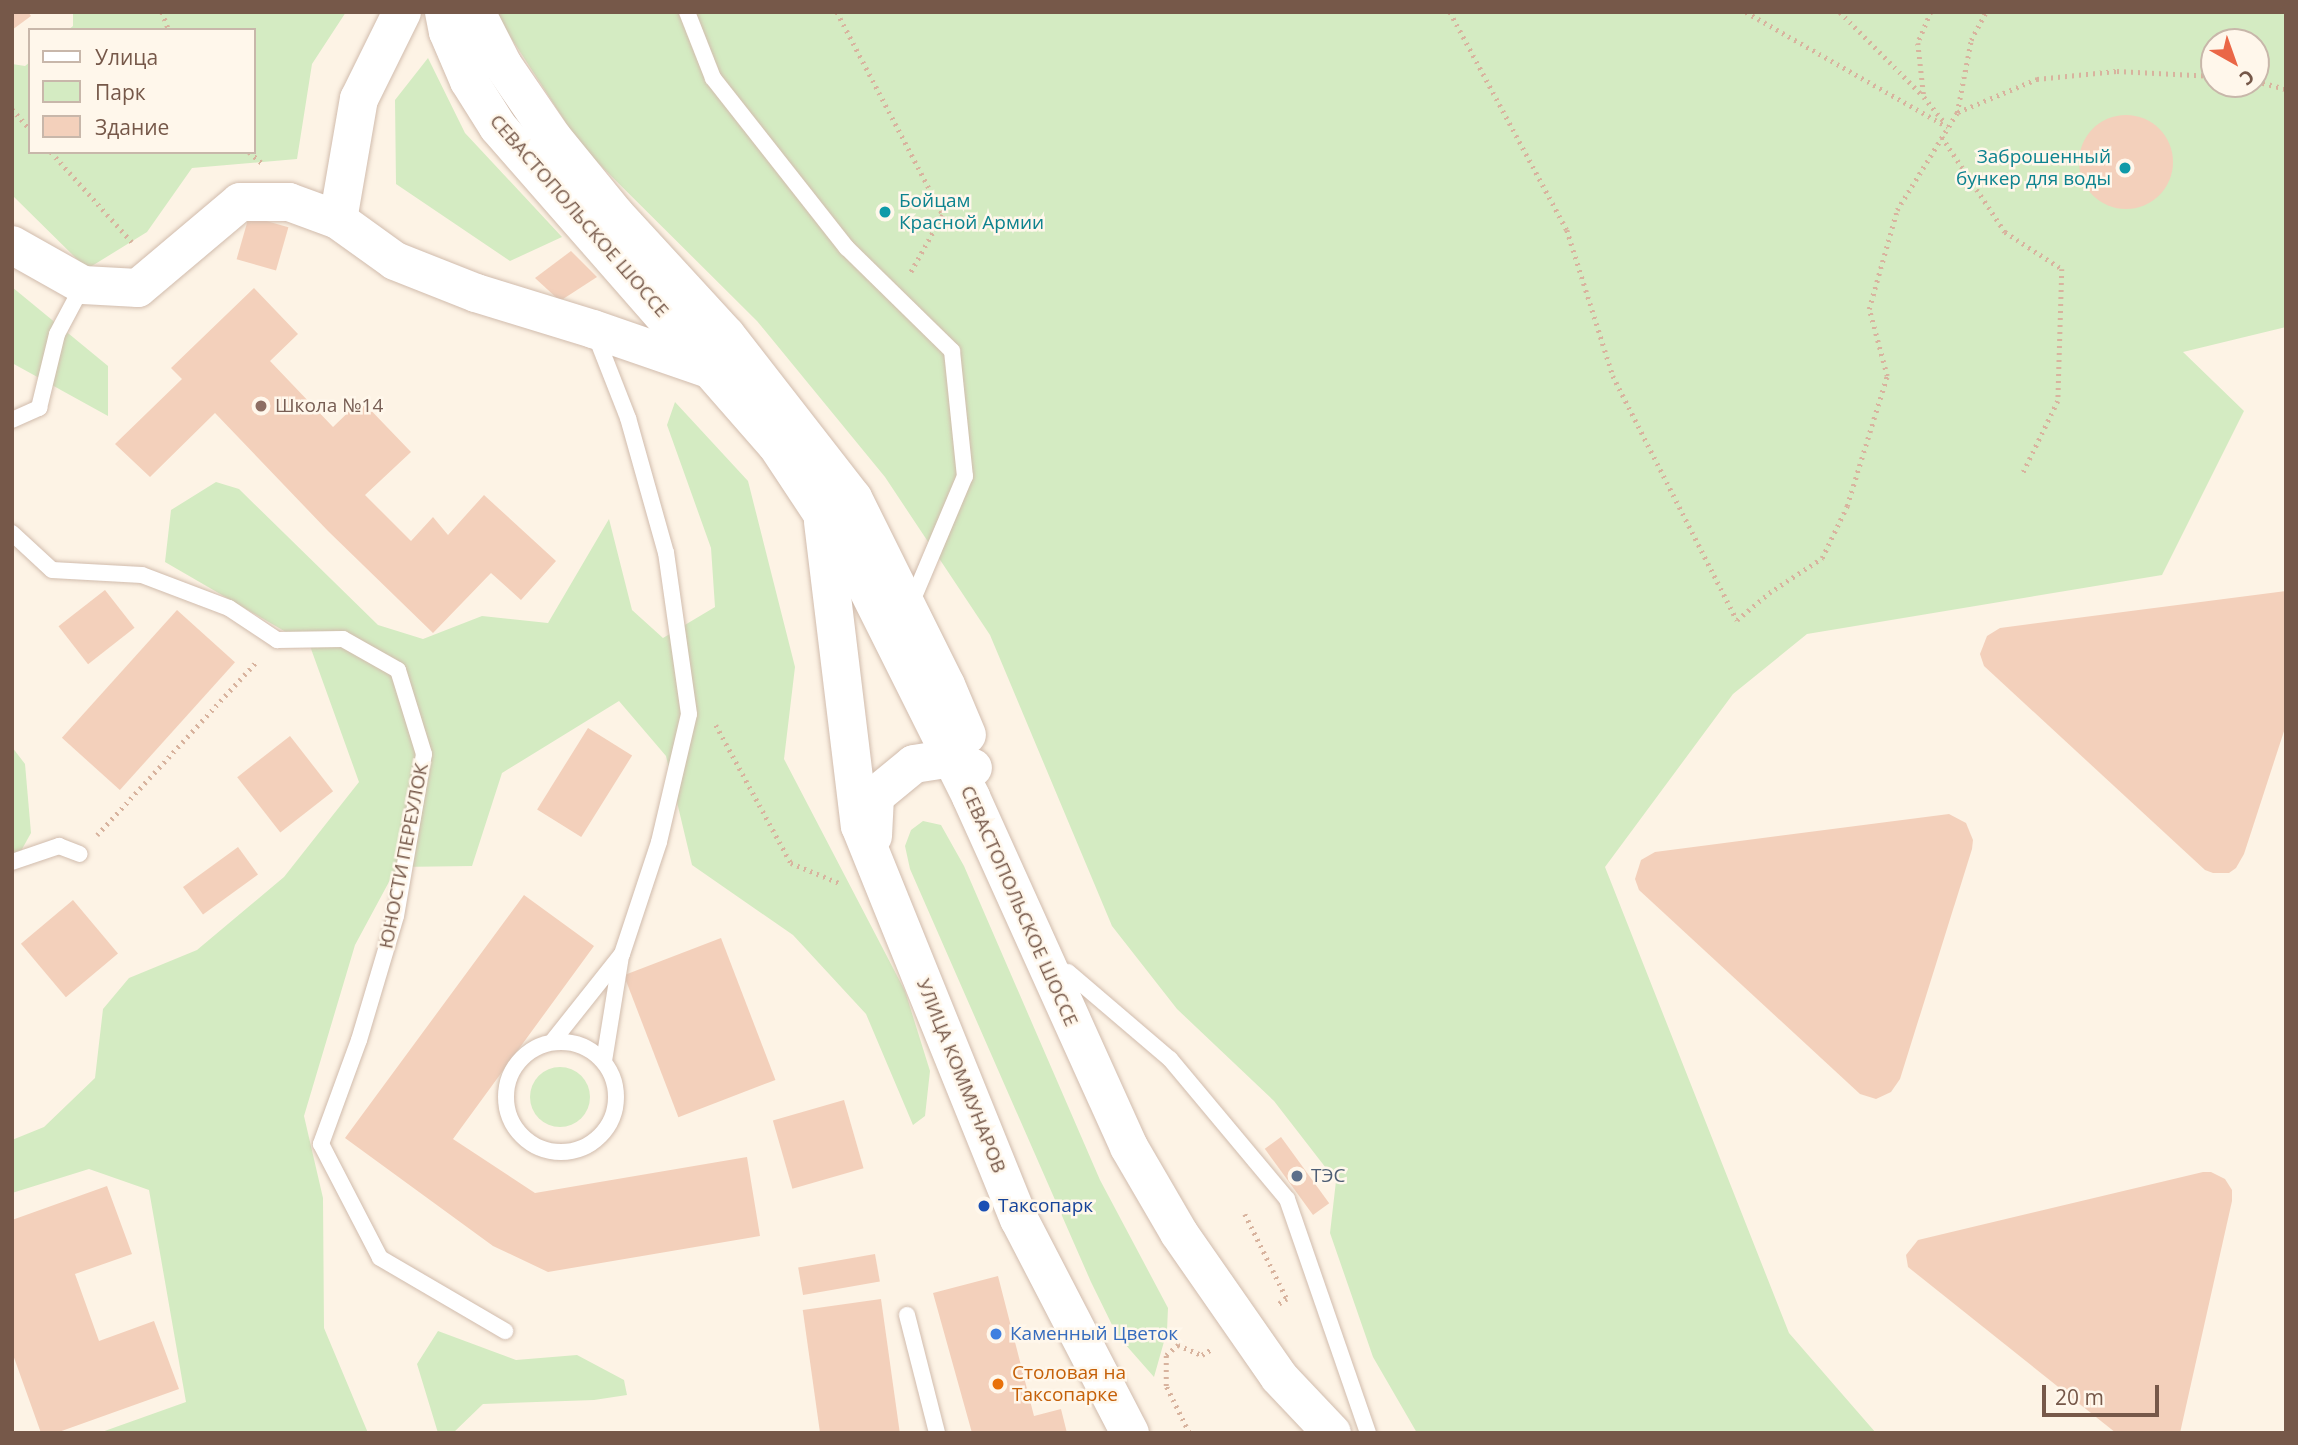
<!DOCTYPE html>
<html>
<head>
<meta charset="utf-8">
<style>
	body { margin:0 }
	#map { position:relative; width:2298px; height:1445px; overflow:hidden; background:#fdf3e5; font-family:"Open Sans",sans-serif }
	div>[style] { position:absolute }
	[style*='--x'] { left:calc(var(--x)*1px); top:calc(var(--y)*1px); width:calc(var(--w)*1px); rotate:calc(var(--a)*1deg) }
	.green>* { inset:0; background:#d4ebc2 }
	.round { border-radius:50% }
	.building>* { inset:0; background:#f3d0bb; transform-origin:0 0 }
	.path>* { height:4.5px; margin-top:-2.25px; transform-origin:0; background:repeating-linear-gradient(90deg,#d8b39e 0 2px,transparent 0 7px) }
	.roads { filter:drop-shadow(0 0 2px #d1bcad) drop-shadow(0 0 2px #d1bcad) }
	.lane>* { height:16px; margin:-8px; padding:0 8px; transform-origin:8px; border-radius:8px; background:#fff }
	.lane>.ring { margin:-8px; padding:0; box-sizing:content-box; background:none; border:16px solid #fff; border-radius:50% }
	.secondary>* { height:38px; margin:-19px; padding:0 19px; transform-origin:19px; border-radius:19px; background:#fff }
	.dots>* { width:19px; height:19px; translate:-50% -50%; box-sizing:border-box; border:4px solid #fff7eb; border-radius:50% }
	span { translate:-50% -50%; white-space:nowrap; text-align:center; line-height:1.15; -webkit-text-stroke:5px #fff7eb; paint-order:stroke }
	.culture-label { font-size:19px; color:#0d838f }
	.right { translate:-100% -50%; text-align:right }
	.left { translate:0 -50%; text-align:left }
	.street-label { font-size:19px; color:#765849 }
	.education-label { font-size:19px; color:#785e54 }
	.service-label { font-size:19px; color:#4e5e75 }
	.transit-label { font-size:19px; color:#164399 }
	.shop-label { font-size:19px; color:#366cbe }
	.food-label { font-size:19px; color:#c56008 }
	.frame { position:absolute; inset:0; border:14px solid #765849; pointer-events:none }
	.legend { position:absolute; left:28px; top:28px; width:228px; height:126px; box-sizing:border-box; background:#fff7eb; border:2px solid #c8b7aa; margin:0; padding:9px 12px; list-style:none; font-size:21px; color:#765849 }
	.legend li { display:flex; align-items:center; gap:14px; height:35px }
	.legend b { width:35px; border:2px solid #c8b7aa }
	.north { position:absolute; left:2200px; top:28px; width:70px; height:70px; box-sizing:border-box; background:#fff7eb; border:2px solid #c8b7aa; border-radius:50%; rotate:140deg; font-size:19px; font-weight:700; line-height:28px; text-align:center; color:#765849 }
	.north::after { content:''; display:block; margin:auto; width:24px; height:32px; background:#ea6747; clip-path:polygon(50% 0,100% 100%,50% 72%,0 100%) }
	.scale { position:absolute; left:2042px; top:1385px; width:117px; height:32px; box-sizing:border-box; border:4px solid #765849; border-top:0; padding-left:9px; font-size:21px; line-height:24px; white-space:nowrap; color:#765849; -webkit-text-stroke:5px #fff7eb; paint-order:stroke }
</style>
</head>
<body>
<div id="map">
	<div class="green">
		<div style="clip-path:polygon(73px 12px,346px 12px,312px 64px,297px 159px,192px 168px,147px 232px,87px 269px,12px 195px,12px 64px,25px 66px,30px 62px,30px 152px,254px 152px,254px 30px,68px 30px,73px 26px)"></div>
		<div style="clip-path:polygon(evenodd,498px 12px,2286px 12px,2286px 327px,2183px 352px,2244px 411px,2162px 575px,1807px 634px,1733px 694px,1605px 867px,1789px 1333px,1876px 1433px,1417px 1433px,1373px 1357px,1330px 1233px,1336px 1181px,1274px 1101px,1177px 1009px,1112px 926px,990px 635px,885px 477px,757px 321px,581px 146px,502px 24px,498px 12px,2214px 42px,2256px 42px,2256px 84px,2214px 84px,2214px 42px)"></div>
		<div style="clip-path:polygon(428px 58px,465px 133px,562px 237px,510px 261px,396px 184px,395px 100px)"></div>
		<div style="clip-path:polygon(12px 287px,108px 366px,108px 416px,12px 363px)"></div>
		<div style="clip-path:polygon(675px 402px,748px 481px,795px 667px,784px 759px,905px 991px,930px 1071px,925px 1116px,913px 1125px,866px 1014px,793px 935px,692px 865px,666px 756px,619px 701px,502px 773px,472px 866px,397px 867px,355px 945px,304px 1116px,323px 1198px,324px 1328px,368px 1433px,99px 1433px,186px 1402px,149px 1190px,89px 1169px,12px 1193px,12px 1140px,44px 1127px,95px 1078px,103px 1009px,129px 978px,197px 950px,284px 877px,359px 782px,310px 646px,165px 562px,171px 510px,216px 482px,239px 489px,378px 625px,423px 639px,482px 616px,548px 623px,609px 519px,632px 610px,663px 638px,715px 607px,711px 548px,667px 425px)"></div>
		<div style="clip-path:polygon(12px 747px,25px 764px,31px 833px,12px 867px)"></div>
		<div style="clip-path:polygon(923px 821px,941px 825px,964px 866px,1100px 1180px,1168px 1308px,1167px 1331px,1154px 1377px,1117px 1335px,1091px 1282px,910px 869px,905px 846px,911px 830px)"></div>
		<div class="round" style="left:530px;top:1067px;width:60px;height:60px"></div>
		<div style="clip-path:polygon(438px 1331px,516px 1360px,577px 1355px,624px 1380px,627px 1395px,594px 1400px,483px 1404px,453px 1433px,438px 1433px,417px 1364px)"></div>
	</div>
	<div class="building">
		<div style="clip-path:polygon(12px 12px,28px 12px,31px 16px,12px 30px)"></div>
		<div class="round" style="left:2079px;top:115px;width:94px;height:94px"></div>
		<div style="left:249px;top:216px;width:41px;height:45px;rotate:16deg"></div>
		<div style="clip-path:polygon(571px 251px,597px 277px,560px 301px,535px 278px)"></div>
		<div style="clip-path:polygon(254px 288px,298px 334px,270px 361px,333px 427px,361px 400px,411px 452px,365px 495px,411px 541px,433px 517px,448px 535px,484px 495px,556px 561px,521px 600px,491px 573px,433px 633px,328px 531px,215px 413px,150px 477px,115px 444px,182px 379px,171px 368px)"></div>
		<div style="left:105px;top:590px;width:48px;height:59px;rotate:52deg"></div>
		<div style="clip-path:polygon(2286px 591px,2286px 725px,2244px 854px,2236px 868px,2229px 873px,2213px 873px,2205px 870px,1984px 666px,1980px 654px,1987px 636px,2000px 628px)"></div>
		<div style="left:177px;top:610px;width:78px;height:172px;rotate:42deg"></div>
		<div style="left:588px;top:728px;width:52px;height:96px;rotate:32deg"></div>
		<div style="left:290px;top:736px;width:70px;height:67px;rotate:52deg"></div>
		<div style="clip-path:polygon(1949px 814px,1966px 823px,1973px 840px,1972px 849px,1900px 1079px,1891px 1092px,1876px 1099px,1860px 1094px,1639px 890px,1635px 879px,1641px 860px,1655px 852px)"></div>
		<div style="left:238px;top:847px;width:34px;height:68px;rotate:54deg"></div>
		<div style="clip-path:polygon(524px 895px,594px 946px,453px 1139px,535px 1193px,747px 1157px,760px 1236px,548px 1272px,493px 1246px,345px 1138px)"></div>
		<div style="left:73px;top:900px;width:70px;height:68px;rotate:50deg"></div>
		<div style="left:721px;top:938px;width:152px;height:104px;rotate:69deg"></div>
		<div style="left:844px;top:1100px;width:71px;height:74px;rotate:74deg"></div>
		<div style="left:1281px;top:1137px;width:82px;height:20px;rotate:54deg"></div>
		<div style="clip-path:polygon(2203px 1172px,2211px 1172px,2225px 1179px,2232px 1190px,2232px 1201px,2180px 1433px,2116px 1433px,1908px 1267px,1906px 1255px,1918px 1240px)"></div>
		<div style="clip-path:polygon(107px 1186px,132px 1254px,75px 1274px,99px 1341px,154px 1321px,179px 1389px,56px 1433px,41px 1433px,12px 1352px,12px 1220px)"></div>
		<div style="left:875px;top:1254px;width:28px;height:78px;rotate:80deg"></div>
		<div style="clip-path:polygon(998px 1276px,1034px 1416px,1061px 1409px,1067px 1433px,972px 1433px,933px 1293px)"></div>
		<div style="left:881px;top:1299px;width:135px;height:79px;rotate:82deg"></div>
	</div>
	<div class="path">
		<div style="--x:162;--y:12;--w:19;--a:69"></div>
		<div style="--x:837;--y:12;--w:229;--a:62.4"></div>
		<div style="--x:943;--y:215;--w:68;--a:119.2"></div>
		<div style="--x:1450;--y:12;--w:247;--a:61.8"></div>
		<div style="--x:1567;--y:230;--w:153;--a:72.5"></div>
		<div style="--x:1613;--y:376;--w:274;--a:63.1"></div>
		<div style="--x:1737;--y:620;--w:42;--a:-40.2"></div>
		<div style="--x:1769;--y:593;--w:64;--a:-33.4"></div>
		<div style="--x:1822;--y:558;--w:58;--a:-64.3"></div>
		<div style="--x:1847;--y:506;--w:136;--a:-72.9"></div>
		<div style="--x:1887;--y:376;--w:69;--a:-105"></div>
		<div style="--x:1869;--y:309;--w:103;--a:-74.2"></div>
		<div style="--x:1897;--y:210;--w:114;--a:-58.3"></div>
		<div style="--x:1957;--y:113;--w:74;--a:-79.1"></div>
		<div style="--x:1971;--y:40;--w:32;--a:-62"></div>
		<div style="--x:1746;--y:12;--w:232;--a:29.7"></div>
		<div style="--x:1840;--y:12;--w:118;--a:45.3"></div>
		<div style="--x:1931;--y:12;--w:34;--a:113"></div>
		<div style="--x:1918;--y:43;--w:54;--a:83.7"></div>
		<div style="--x:1924;--y:97;--w:33;--a:51"></div>
		<div style="--x:2256;--y:81;--w:31;--a:15"></div>
		<div style="--x:12;--y:109;--w:27;--a:48"></div>
		<div style="--x:1958;--y:112;--w:86;--a:-22.7"></div>
		<div style="--x:2037;--y:79;--w:80;--a:-5.7"></div>
		<div style="--x:2117;--y:71;--w:97;--a:3"></div>
		<div style="--x:1942;--y:137;--w:114;--a:56.4"></div>
		<div style="--x:2005;--y:232;--w:68;--a:33"></div>
		<div style="--x:2062;--y:269;--w:132;--a:91.7"></div>
		<div style="--x:2058;--y:401;--w:80;--a:115.9"></div>
		<div style="--x:51;--y:152;--w:121;--a:48"></div>
		<div style="--x:249;--y:152;--w:17;--a:40"></div>
		<div style="--x:716;--y:725;--w:157;--a:61.5"></div>
		<div style="--x:791;--y:863;--w:55;--a:22.4"></div>
		<div style="--x:97;--y:835;--w:236;--a:-47.4"></div>
		<div style="--x:1245;--y:1214;--w:95;--a:63.7"></div>
		<div style="--x:1287;--y:1299;--w:13;--a:148"></div>
		<div style="--x:1189;--y:1433;--w:52;--a:-116.1"></div>
		<div style="--x:1166;--y:1386;--w:31;--a:-90"></div>
		<div style="--x:1166;--y:1355;--w:16;--a:-40"></div>
		<div style="--x:1178;--y:1345;--w:26;--a:23"></div>
		<div style="--x:1202;--y:1355;--w:13;--a:-32"></div>
	</div>
	<div class="roads">
		<div class="lane">
			<div style="--x:687;--y:12;--w:71;--a:68.5"></div>
			<div style="--x:713;--y:78;--w:216;--a:51.8"></div>
			<div style="--x:847;--y:248;--w:147;--a:44.4"></div>
			<div style="--x:952;--y:351;--w:126;--a:84.1"></div>
			<div style="--x:965;--y:476;--w:141;--a:112.9"></div>
			<div style="--x:12;--y:420;--w:30;--a:-24"></div>
			<div style="--x:39;--y:408;--w:76;--a:-76.3"></div>
			<div style="--x:57;--y:334;--w:55;--a:-62"></div>
			<div style="--x:12;--y:533;--w:54;--a:42.8"></div>
			<div style="--x:52;--y:570;--w:90;--a:3.2"></div>
			<div style="--x:142;--y:575;--w:93;--a:20.8"></div>
			<div style="--x:229;--y:608;--w:58;--a:33.7"></div>
			<div style="--x:277;--y:640;--w:66;--a:-0.9"></div>
			<div style="--x:343;--y:639;--w:63;--a:29.4"></div>
			<div style="--x:398;--y:670;--w:88;--a:72.8"></div>
			<div style="--x:424;--y:754;--w:164;--a:99.8"></div>
			<div style="--x:396;--y:916;--w:129;--a:106.6"></div>
			<div style="--x:359;--y:1040;--w:111;--a:110.1"></div>
			<div style="--x:321;--y:1144;--w:128;--a:62.6"></div>
			<div style="--x:380;--y:1258;--w:145;--a:30.3"></div>
			<div style="--x:12;--y:862;--w:50;--a:-18.8"></div>
			<div style="--x:59;--y:846;--w:22;--a:21"></div>
			<div style="--x:1068;--y:972;--w:134;--a:40.5"></div>
			<div style="--x:1170;--y:1059;--w:182;--a:50.1"></div>
			<div style="--x:1287;--y:1199;--w:248;--a:70.9"></div>
			<div class="ring" style="left:506px;top:1042px;width:94px;height:94px"></div>
			<div style="--x:552;--y:1042;--w:112;--a:-51.5"></div>
			<div style="--x:622;--y:954;--w:118;--a:-71.7"></div>
			<div style="--x:659;--y:842;--w:131;--a:-76.8"></div>
			<div style="--x:689;--y:714;--w:163;--a:-98.1"></div>
			<div style="--x:666;--y:553;--w:140;--a:-105.7"></div>
			<div style="--x:628;--y:418;--w:90;--a:-111.4"></div>
			<div style="--x:604;--y:1061;--w:106;--a:-80.8"></div>
			<div style="--x:907;--y:1315;--w:122;--a:75.7"></div>
		</div>
		<div class="secondary">
			<div style="--x:444;--y:12;--w:20;--a:79"></div>
			<div style="--x:448;--y:32;--w:53;--a:66.8"></div>
			<div style="--x:469;--y:81;--w:54;--a:57.8"></div>
			<div style="--x:498;--y:127;--w:422;--a:48.8"></div>
			<div style="--x:776;--y:444;--w:141;--a:56.5"></div>
			<div style="--x:854;--y:562;--w:263;--a:63.5"></div>
			<div style="--x:971;--y:797;--w:384;--a:65.7"></div>
			<div style="--x:1129;--y:1147;--w:99;--a:59.8"></div>
			<div style="--x:1179;--y:1233;--w:175;--a:55.2"></div>
			<div style="--x:1279;--y:1377;--w:77;--a:46.6"></div>
			<div style="--x:476;--y:12;--w:59;--a:63"></div>
			<div style="--x:503;--y:65;--w:88;--a:55.6"></div>
			<div style="--x:553;--y:138;--w:98;--a:50.8"></div>
			<div style="--x:615;--y:214;--w:164;--a:47.5"></div>
			<div style="--x:726;--y:335;--w:207;--a:52.1"></div>
			<div style="--x:853;--y:498;--w:209;--a:63.6"></div>
			<div style="--x:946;--y:685;--w:54;--a:67.2"></div>
			<div style="--x:338;--y:220;--w:123;--a:-80.2"></div>
			<div style="--x:359;--y:99;--w:97;--a:-63.7"></div>
			<div style="--x:12;--y:245;--w:81;--a:29.4"></div>
			<div style="--x:83;--y:285;--w:55;--a:3.1"></div>
			<div style="--x:138;--y:288;--w:133;--a:-40.1"></div>
			<div style="--x:240;--y:202;--w:49;--a:0"></div>
			<div style="--x:289;--y:202;--w:52;--a:20.2"></div>
			<div style="--x:338;--y:220;--w:70;--a:35.7"></div>
			<div style="--x:395;--y:261;--w:87;--a:21.6"></div>
			<div style="--x:476;--y:293;--w:122;--a:17.1"></div>
			<div style="--x:593;--y:329;--w:128;--a:19.1"></div>
			<div style="--x:823;--y:522;--w:306;--a:83.1"></div>
			<div style="--x:860;--y:826;--w:424;--a:68"></div>
			<div style="--x:1019;--y:1219;--w:241;--a:62.6"></div>
			<div style="--x:873;--y:836;--w:40;--a:-87.1"></div>
			<div style="--x:875;--y:796;--w:50;--a:-39.4"></div>
			<div style="--x:914;--y:764;--w:37;--a:-9"></div>
			<div style="--x:951;--y:758;--w:24;--a:24"></div>
		</div>
	</div>
	<div class="dots">
		<div style="left:2125px;top:168px;background:#0f9aa8"></div>
		<div style="left:885px;top:212px;background:#0f9aa8"></div>
		<div style="left:261px;top:406px;background:#8d6e63"></div>
		<div style="left:1297px;top:1176px;background:#5c6f8a"></div>
		<div style="left:984px;top:1206px;background:#1a4fb4"></div>
		<div style="left:996px;top:1334px;background:#3f7fe0"></div>
		<div style="left:998px;top:1384px;background:#e8710a"></div>
	</div>
	<div class="culture-label">
		<span class="right" style="left:2111px;top:168px">Заброшенный<br>бункер для воды</span>
		<span class="left" style="left:899px;top:212px">Бойцам<br>Красной Армии</span>
	</div>
	<div class="street-label">
		<span style="left:579px;top:216px;rotate:49deg">СЕВАСТОПОЛЬСКОЕ ШОССЕ</span>
		<span style="left:404px;top:856px;rotate:-79deg">ЮНОСТИ ПЕРЕУЛОК</span>
		<span style="left:1019px;top:906px;rotate:66deg">СЕВАСТОПОЛЬСКОЕ ШОССЕ</span>
		<span style="left:961px;top:1076px;rotate:68deg">УЛИЦА КОММУНАРОВ</span>
	</div>
	<div class="education-label">
		<span class="left" style="left:275px;top:406px">Школа №14</span>
	</div>
	<div class="service-label">
		<span class="left" style="left:1311px;top:1176px">ТЭС</span>
	</div>
	<div class="transit-label">
		<span class="left" style="left:998px;top:1206px">Таксопарк</span>
	</div>
	<div class="shop-label">
		<span class="left" style="left:1010px;top:1334px">Каменный Цветок</span>
	</div>
	<div class="food-label">
		<span class="left" style="left:1012px;top:1384px">Столовая на<br>Таксопарке</span>
	</div>
	<div class="frame"></div>
	<ul class="legend">
	<li><b style="height:9px;background:#fff"></b>Улица</li>
	<li><b style="height:19px;background:#d4ebc2"></b>Парк</li>
	<li><b style="height:19px;background:#f3d0bb"></b>Здание</li>
	</ul>
	<div class="north">С</div>
	<div class="scale">20 m</div>
</div>
</body>
</html>
